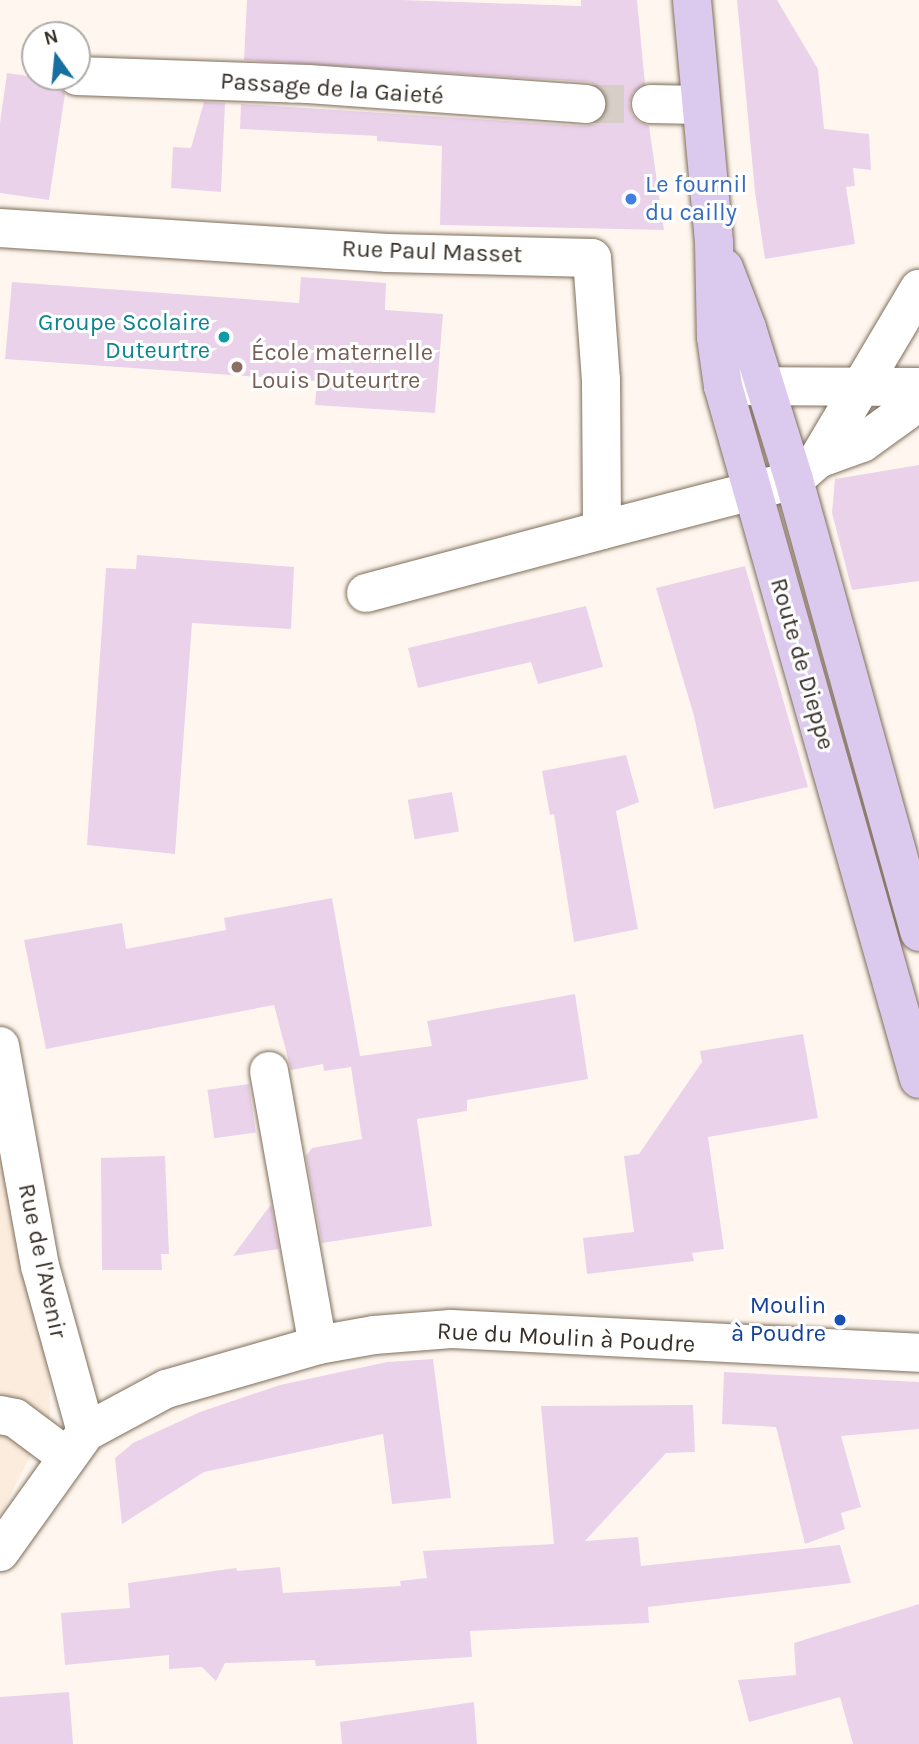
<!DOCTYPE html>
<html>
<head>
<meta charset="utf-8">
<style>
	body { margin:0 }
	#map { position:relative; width:919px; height:1744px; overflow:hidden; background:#fff7ef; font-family:Karla,sans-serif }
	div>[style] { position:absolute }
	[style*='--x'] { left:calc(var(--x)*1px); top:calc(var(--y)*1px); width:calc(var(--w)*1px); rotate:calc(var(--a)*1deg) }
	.built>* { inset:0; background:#fcecdd }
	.building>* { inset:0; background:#ebd2eb; transform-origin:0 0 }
	.minor-tunnel>* { height:38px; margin-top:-19px; transform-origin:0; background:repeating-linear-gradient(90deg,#d7cfc7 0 38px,transparent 0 57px) }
	.roads { filter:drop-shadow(0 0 2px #7f6e5c) drop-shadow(0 0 2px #7f6e5c) }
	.minor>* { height:38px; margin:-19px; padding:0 19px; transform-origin:19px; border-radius:19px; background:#fff }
	.major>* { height:38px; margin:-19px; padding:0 19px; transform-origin:19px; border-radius:19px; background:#dbcaee }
	.dots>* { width:19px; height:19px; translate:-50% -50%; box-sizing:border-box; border:4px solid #fff; border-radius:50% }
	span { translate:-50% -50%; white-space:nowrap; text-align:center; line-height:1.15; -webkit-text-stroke:6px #fff; paint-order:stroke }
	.street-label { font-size:24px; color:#383129 }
	.shop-label { font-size:24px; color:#366cbe }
	.left { translate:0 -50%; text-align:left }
	.culture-label { font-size:24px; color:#0d838f }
	.right { translate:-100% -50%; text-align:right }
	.education-label { font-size:24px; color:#785e54 }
	.transit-label { font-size:24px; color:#164399 }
	.north { position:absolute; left:21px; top:21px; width:70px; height:70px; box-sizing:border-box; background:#fff; border:2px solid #afada9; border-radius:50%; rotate:345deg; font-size:19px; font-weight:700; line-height:28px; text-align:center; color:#383129 }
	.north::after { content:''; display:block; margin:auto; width:24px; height:32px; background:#166f9f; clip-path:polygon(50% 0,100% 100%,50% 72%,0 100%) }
</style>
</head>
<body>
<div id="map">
	<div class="built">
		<div style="clip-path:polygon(0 1134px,29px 1267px,49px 1380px,50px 1418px,0 1515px)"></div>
	</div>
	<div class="building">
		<div style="clip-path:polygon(247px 0,401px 0,581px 6px,581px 0,637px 0,645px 84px,633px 92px,629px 104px,632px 115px,639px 122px,649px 126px,664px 230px,440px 225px,442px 146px,377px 141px,377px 136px,240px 129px,241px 104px,584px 126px,595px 124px,604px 117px,608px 105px,606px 95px,599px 86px,588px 82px,244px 60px)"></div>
		<div style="clip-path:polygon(737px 0,777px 0,818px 69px,824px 129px,869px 134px,871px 170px,853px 168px,855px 186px,846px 187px,855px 244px,765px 259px,755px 192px)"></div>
		<div style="clip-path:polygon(7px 73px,56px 80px,65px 94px,49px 200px,0 193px,0 123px)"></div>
		<div style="clip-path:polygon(204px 102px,225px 103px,221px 192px,171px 188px,173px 147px,191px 148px)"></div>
		<div style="clip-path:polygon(301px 277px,386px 283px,385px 310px,443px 314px,435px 413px,315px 405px,317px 381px,5px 359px,12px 282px,299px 303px)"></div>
		<div style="clip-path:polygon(919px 465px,919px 581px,852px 590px,832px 513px,835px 479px)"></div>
		<div style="clip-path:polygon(137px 555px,294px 567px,291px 629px,192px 623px,175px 854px,87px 845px,106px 568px,136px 569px)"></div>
		<div style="clip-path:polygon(745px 566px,808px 787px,714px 809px,694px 716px,656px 588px)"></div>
		<div style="clip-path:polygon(586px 606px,603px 667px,538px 684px,531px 662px,418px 688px,408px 648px)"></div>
		<div style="clip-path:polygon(626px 755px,639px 802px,616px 811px,638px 929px,574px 942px,554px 814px,550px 815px,542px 771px)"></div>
		<div style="left:452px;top:792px;width:40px;height:45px;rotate:80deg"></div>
		<div style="clip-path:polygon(332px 898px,360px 1056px,432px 1046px,427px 1021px,575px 994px,588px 1079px,467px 1100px,467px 1111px,417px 1119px,432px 1226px,322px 1243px,306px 1156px,312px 1148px,362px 1139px,351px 1067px,324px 1071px,323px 1064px,291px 1070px,274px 1005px,46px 1049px,24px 940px,122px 923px,126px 949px,226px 930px,224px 918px)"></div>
		<div style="clip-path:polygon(803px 1034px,818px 1118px,708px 1137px,724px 1249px,692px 1253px,694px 1261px,587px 1274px,583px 1238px,634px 1232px,624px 1156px,639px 1154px,702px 1062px,700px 1051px)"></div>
		<div style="left:249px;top:1084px;width:49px;height:42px;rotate:82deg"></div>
		<div style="clip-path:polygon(165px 1156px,169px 1254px,161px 1254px,162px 1270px,102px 1270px,101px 1158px)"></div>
		<div style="clip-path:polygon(271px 1205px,279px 1249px,233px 1256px,266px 1211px)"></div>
		<div style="clip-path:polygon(433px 1359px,451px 1498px,392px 1504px,383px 1434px,204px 1472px,122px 1524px,115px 1458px,133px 1443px,200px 1412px,280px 1385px,387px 1362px)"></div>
		<div style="clip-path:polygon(724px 1372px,919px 1382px,919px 1429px,841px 1436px,861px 1507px,841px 1513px,845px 1529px,805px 1544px,776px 1427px,722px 1424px)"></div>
		<div style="clip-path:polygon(693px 1405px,695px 1452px,666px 1453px,585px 1541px,638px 1537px,641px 1566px,840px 1545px,851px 1583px,648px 1607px,649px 1623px,470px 1631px,472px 1657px,316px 1666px,315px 1660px,225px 1663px,216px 1681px,202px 1667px,169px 1669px,169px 1655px,65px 1665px,61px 1613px,130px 1608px,128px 1583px,236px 1568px,237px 1571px,280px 1567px,283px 1593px,401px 1586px,400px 1581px,427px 1578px,423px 1551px,554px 1544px,541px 1406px)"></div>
		<div style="clip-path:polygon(919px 1604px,919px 1744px,853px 1744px,840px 1697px,749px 1722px,738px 1680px,796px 1675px,794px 1643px)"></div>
		<div style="clip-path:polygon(69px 1692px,73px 1744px,0 1744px,0 1697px)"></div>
		<div style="clip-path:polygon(474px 1702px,477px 1744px,342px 1744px,340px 1722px)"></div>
	</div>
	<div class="minor-tunnel">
		<div style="--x:586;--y:104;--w:65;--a:0"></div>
	</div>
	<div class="roads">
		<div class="minor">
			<div style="--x:77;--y:76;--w:231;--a:2"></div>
			<div style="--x:308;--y:84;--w:279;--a:4.1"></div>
			<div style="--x:651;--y:104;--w:49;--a:1.2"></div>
			<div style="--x:0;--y:228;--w:388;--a:3.7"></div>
			<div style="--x:387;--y:253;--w:205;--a:1.4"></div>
			<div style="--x:592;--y:258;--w:122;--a:85.8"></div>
			<div style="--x:601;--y:380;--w:150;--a:89.6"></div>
			<div style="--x:602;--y:530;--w:198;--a:-14.6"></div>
			<div style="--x:794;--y:480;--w:32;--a:-41"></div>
			<div style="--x:818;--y:459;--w:198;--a:-59.3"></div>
			<div style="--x:723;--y:386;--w:196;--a:0.3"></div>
			<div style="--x:818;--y:459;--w:47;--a:-20"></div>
			<div style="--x:862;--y:443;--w:53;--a:-35.8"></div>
			<div style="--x:905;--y:412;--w:22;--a:-51"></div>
			<div style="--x:366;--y:593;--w:244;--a:-14.9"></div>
			<div style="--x:0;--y:1046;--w:224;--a:79.7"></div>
			<div style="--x:40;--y:1266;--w:172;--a:74.5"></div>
			<div style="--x:269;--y:1071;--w:278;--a:79.9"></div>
			<div style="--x:0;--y:1415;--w:15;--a:11"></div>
			<div style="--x:15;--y:1418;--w:64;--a:36.7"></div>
			<div style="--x:0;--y:1552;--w:148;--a:-54.4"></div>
			<div style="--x:86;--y:1432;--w:91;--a:-28.3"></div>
			<div style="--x:166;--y:1389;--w:158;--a:-16.1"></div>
			<div style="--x:318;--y:1345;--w:57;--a:-10.1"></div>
			<div style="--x:374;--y:1335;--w:77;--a:-4.5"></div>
			<div style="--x:451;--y:1329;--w:469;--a:2.9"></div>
		</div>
		<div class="major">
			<div style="--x:692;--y:0;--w:244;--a:84.8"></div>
			<div style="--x:714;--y:243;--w:94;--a:88.8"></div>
			<div style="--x:716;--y:337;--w:49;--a:81.9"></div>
			<div style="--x:723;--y:386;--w:720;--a:74.21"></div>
			<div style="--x:724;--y:268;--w:64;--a:69"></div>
			<div style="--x:747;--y:328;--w:159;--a:72.8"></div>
			<div style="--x:794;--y:480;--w:469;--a:74.5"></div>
		</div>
	</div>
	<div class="dots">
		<div style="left:631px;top:199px;background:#3f7fe0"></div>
		<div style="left:224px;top:337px;background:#0f9aa8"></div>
		<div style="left:237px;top:367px;background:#8d6e63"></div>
		<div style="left:840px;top:1320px;background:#1a4fb4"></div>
	</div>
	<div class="street-label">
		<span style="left:332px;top:89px;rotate:4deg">Passage de la Gaieté</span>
		<span style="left:432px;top:252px;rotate:2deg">Rue Paul Masset</span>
		<span style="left:802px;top:664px;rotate:74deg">Route de Dieppe</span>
		<span style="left:42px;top:1261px;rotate:78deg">Rue de l'Avenir</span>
		<span style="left:566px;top:1338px;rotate:3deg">Rue du Moulin à Poudre</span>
	</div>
	<div class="shop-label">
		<span class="left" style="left:645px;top:199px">Le fournil<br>du cailly</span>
	</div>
	<div class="culture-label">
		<span class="right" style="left:210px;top:337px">Groupe Scolaire<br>Duteurtre</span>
	</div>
	<div class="education-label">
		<span class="left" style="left:251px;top:367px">École maternelle<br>Louis Duteurtre</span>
	</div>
	<div class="transit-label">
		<span class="right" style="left:826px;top:1320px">Moulin<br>à Poudre</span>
	</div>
	<div class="north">N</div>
</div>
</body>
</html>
